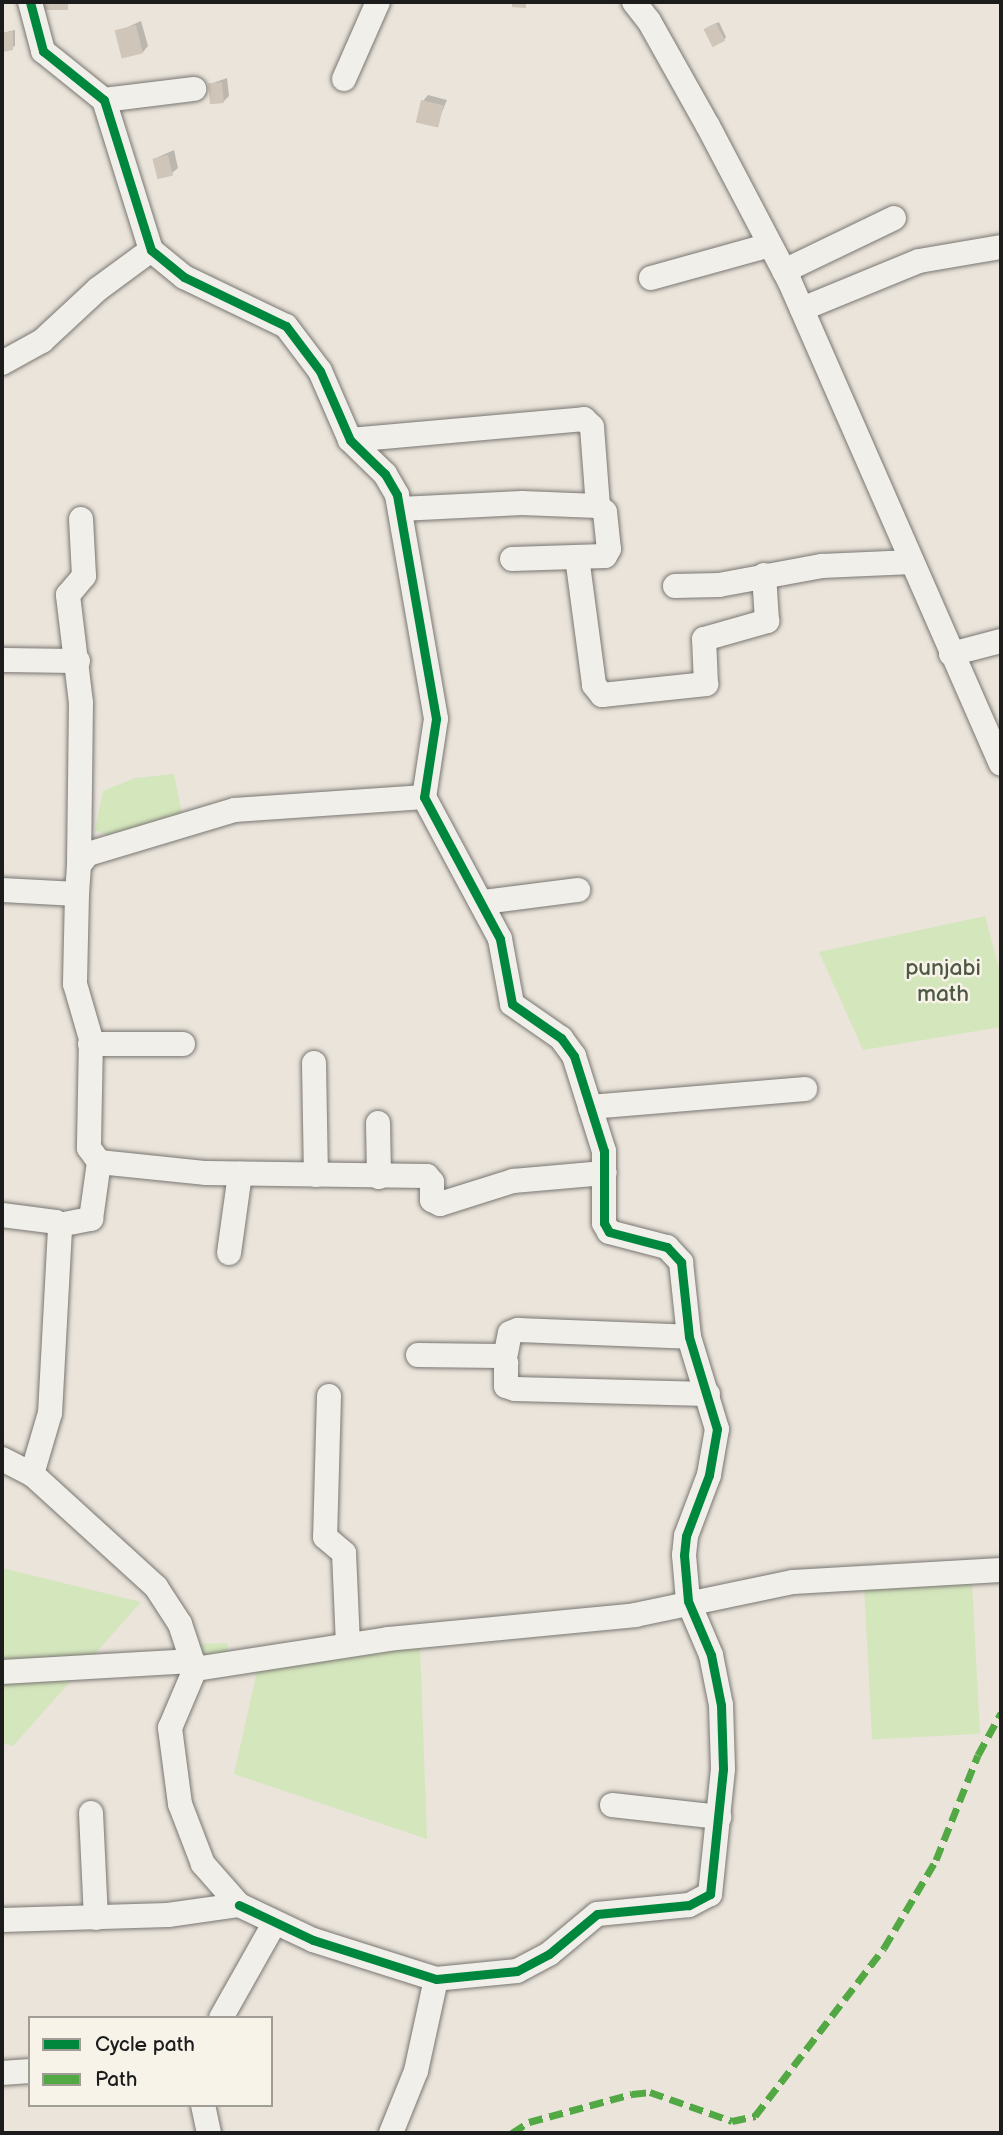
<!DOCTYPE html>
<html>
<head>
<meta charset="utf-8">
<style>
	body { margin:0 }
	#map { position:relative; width:1003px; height:2135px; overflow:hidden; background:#eae4da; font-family:"Balsamiq Sans",sans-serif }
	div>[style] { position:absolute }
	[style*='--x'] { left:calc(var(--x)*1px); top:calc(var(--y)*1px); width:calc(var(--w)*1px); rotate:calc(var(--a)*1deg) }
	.green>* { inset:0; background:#d4e6bc; transform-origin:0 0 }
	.shadow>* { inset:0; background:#0003 }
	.building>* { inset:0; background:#cfc5b8; transform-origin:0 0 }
	.roads { filter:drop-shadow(0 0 2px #797672) drop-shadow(0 0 2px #797672) }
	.minor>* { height:24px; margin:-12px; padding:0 12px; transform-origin:12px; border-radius:12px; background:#f1efea }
	.quiet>* { height:7px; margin-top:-3.5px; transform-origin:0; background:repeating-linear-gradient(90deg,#52a943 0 14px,transparent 0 21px) }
	.cycleway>* { height:9px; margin:-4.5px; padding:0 4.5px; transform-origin:4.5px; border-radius:4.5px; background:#00873e }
	span { translate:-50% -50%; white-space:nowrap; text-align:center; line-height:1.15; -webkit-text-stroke:5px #f7f3e8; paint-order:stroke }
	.park-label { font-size:23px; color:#4e5944 }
	.frame { position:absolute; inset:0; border:4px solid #1c1c1c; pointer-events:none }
	.legend { position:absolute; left:28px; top:2016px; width:245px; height:91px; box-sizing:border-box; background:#f7f3e8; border:2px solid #9f9d96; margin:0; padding:9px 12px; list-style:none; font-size:21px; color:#1c1c1c }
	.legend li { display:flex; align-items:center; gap:14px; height:35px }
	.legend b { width:35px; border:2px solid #9f9d96 }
</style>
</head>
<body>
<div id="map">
	<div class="green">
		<div style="clip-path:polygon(174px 774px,183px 820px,116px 840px,95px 830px,103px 791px,135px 778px)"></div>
		<div style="clip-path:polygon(985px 916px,1001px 976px,1001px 1027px,863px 1050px,819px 952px)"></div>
		<div style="clip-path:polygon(2px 1568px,141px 1602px,13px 1746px,2px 1743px)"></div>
		<div style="left:972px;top:1582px;width:152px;height:108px;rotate:87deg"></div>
		<div style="clip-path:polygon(227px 1643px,229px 1660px,199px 1665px,199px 1644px)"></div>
		<div style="clip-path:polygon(420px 1645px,427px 1839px,234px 1774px,257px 1671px)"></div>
	</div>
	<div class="shadow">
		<div style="clip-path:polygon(141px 21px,148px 46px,143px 52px,117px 32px)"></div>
		<div style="clip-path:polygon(719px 22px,726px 37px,724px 40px,708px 27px)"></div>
		<div style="clip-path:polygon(15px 30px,15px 46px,3px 50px,2px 33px)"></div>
		<div style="clip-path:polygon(227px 78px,229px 96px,223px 102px,210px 84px)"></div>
		<div style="clip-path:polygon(428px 95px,447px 100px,436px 126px,423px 101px)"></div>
		<div style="clip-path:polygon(174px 150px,178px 168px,172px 173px,154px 159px)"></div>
	</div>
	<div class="building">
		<div style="left:43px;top:2px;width:25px;height:8px"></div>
		<div style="clip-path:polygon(512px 2px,526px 2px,526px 8px,512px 7px)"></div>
		<div style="left:716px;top:23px;width:20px;height:14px;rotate:63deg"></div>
		<div style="left:136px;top:25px;width:29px;height:22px;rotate:76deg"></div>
		<div style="clip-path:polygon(13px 31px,13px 50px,2px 52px,2px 33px)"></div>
		<div style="left:222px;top:82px;width:21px;height:14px;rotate:85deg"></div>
		<div style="left:421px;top:100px;width:23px;height:23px;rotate:13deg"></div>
		<div style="left:168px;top:155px;width:21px;height:16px;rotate:76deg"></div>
	</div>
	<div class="roads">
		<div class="minor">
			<div style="--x:30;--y:2;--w:51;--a:75.1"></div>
			<div style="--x:43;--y:51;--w:78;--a:38.8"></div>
			<div style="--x:104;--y:100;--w:157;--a:72.6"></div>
			<div style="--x:151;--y:250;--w:43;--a:39.3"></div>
			<div style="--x:184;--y:277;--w:113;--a:25.7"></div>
			<div style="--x:286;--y:326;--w:56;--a:52.9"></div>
			<div style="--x:320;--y:371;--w:75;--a:66.5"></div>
			<div style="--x:350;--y:440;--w:49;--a:44.2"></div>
			<div style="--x:385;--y:474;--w:24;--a:60"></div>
			<div style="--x:397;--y:495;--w:227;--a:80.1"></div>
			<div style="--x:436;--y:719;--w:79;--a:98.7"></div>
			<div style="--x:424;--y:797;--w:161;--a:61.8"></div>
			<div style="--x:500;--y:939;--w:66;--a:79.5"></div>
			<div style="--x:512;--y:1004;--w:60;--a:34.8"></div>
			<div style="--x:561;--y:1038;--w:22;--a:54"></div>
			<div style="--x:574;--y:1056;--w:100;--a:72.5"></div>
			<div style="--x:604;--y:1151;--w:72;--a:90"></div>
			<div style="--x:604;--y:1223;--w:10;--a:61"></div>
			<div style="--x:609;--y:1232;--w:60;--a:14.5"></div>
			<div style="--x:667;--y:1247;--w:21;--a:47"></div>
			<div style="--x:681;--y:1262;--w:75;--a:83.9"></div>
			<div style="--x:689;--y:1337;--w:96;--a:73.1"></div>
			<div style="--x:717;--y:1429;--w:47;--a:99.9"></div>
			<div style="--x:709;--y:1475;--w:65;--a:110.7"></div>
			<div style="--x:686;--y:1536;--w:19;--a:96"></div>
			<div style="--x:684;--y:1555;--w:46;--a:85"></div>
			<div style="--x:688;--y:1601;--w:59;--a:66.9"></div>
			<div style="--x:711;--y:1655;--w:51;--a:78.7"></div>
			<div style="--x:721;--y:1705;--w:64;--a:88.2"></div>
			<div style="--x:723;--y:1769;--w:126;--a:95.9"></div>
			<div style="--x:710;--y:1894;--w:24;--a:152"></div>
			<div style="--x:689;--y:1905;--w:92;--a:174.4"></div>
			<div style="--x:597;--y:1914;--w:62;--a:140.2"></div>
			<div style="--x:549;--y:1954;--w:36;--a:152"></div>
			<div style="--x:517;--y:1971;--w:81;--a:174.4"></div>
			<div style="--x:436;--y:1979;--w:129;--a:-162.4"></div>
			<div style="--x:313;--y:1940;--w:82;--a:-154.7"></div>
			<div style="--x:634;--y:2;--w:24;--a:52"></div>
			<div style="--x:649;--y:21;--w:120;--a:60.7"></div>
			<div style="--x:708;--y:126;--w:174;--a:62.3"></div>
			<div style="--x:789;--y:280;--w:528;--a:66.35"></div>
			<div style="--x:344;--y:79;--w:84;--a:-66.2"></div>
			<div style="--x:104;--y:100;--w:91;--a:-7"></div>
			<div style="--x:784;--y:271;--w:122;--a:-25.7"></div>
			<div style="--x:651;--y:278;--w:123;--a:-15.5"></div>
			<div style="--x:802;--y:309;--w:126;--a:-22.3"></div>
			<div style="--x:919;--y:261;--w:83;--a:-9.7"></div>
			<div style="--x:2;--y:363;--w:46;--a:-28.8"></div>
			<div style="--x:42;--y:341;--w:76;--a:-42.9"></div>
			<div style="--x:98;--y:289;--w:66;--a:-36.3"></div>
			<div style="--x:350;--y:440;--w:235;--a:-5.1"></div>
			<div style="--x:584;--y:419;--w:11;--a:45"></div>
			<div style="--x:592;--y:427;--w:79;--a:85.7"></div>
			<div style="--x:400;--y:509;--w:122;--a:-2.8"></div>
			<div style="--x:522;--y:503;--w:76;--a:2.3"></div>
			<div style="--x:598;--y:506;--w:9;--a:41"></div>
			<div style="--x:605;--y:512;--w:37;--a:84"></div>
			<div style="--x:609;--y:549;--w:8;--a:120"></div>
			<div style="--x:605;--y:556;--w:93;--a:178.2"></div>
			<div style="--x:577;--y:557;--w:129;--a:82.4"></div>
			<div style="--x:594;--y:685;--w:13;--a:51"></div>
			<div style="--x:602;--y:695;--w:105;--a:-6"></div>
			<div style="--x:706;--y:684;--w:45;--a:-92.5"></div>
			<div style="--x:704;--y:639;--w:66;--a:-15.9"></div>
			<div style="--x:767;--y:621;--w:46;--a:-93.7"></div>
			<div style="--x:675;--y:586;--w:44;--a:-1.3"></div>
			<div style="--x:719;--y:585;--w:105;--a:-10.5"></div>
			<div style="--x:822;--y:566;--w:90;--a:-2.5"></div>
			<div style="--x:951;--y:654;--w:52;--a:-14.6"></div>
			<div style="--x:2;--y:660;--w:76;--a:0.8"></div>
			<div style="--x:79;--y:865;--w:162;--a:-89.3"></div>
			<div style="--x:81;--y:703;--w:109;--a:-96.9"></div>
			<div style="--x:68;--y:595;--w:25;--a:-50"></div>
			<div style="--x:84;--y:576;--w:57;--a:-93"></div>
			<div style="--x:2;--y:890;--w:75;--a:3.1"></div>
			<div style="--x:77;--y:894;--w:29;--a:-86"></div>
			<div style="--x:79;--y:865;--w:14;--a:-51"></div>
			<div style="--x:88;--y:854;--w:153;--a:-16.7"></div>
			<div style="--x:235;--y:810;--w:189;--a:-3.9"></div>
			<div style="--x:77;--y:894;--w:90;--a:91.3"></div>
			<div style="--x:75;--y:984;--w:57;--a:73.8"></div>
			<div style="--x:91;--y:1039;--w:109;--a:91.1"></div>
			<div style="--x:89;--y:1148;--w:17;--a:54"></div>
			<div style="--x:99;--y:1162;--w:108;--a:5.9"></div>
			<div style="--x:206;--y:1173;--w:221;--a:0.8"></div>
			<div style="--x:427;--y:1176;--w:8;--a:50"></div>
			<div style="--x:432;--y:1182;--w:18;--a:90"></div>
			<div style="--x:432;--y:1200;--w:9;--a:27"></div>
			<div style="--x:440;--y:1204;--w:77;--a:-17.5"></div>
			<div style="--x:513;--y:1181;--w:92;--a:-5"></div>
			<div style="--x:484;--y:902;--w:95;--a:-7.3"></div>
			<div style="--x:90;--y:1044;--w:93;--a:0"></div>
			<div style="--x:314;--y:1063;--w:112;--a:89"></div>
			<div style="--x:590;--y:1107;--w:216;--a:-4.8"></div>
			<div style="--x:378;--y:1123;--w:54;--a:88.9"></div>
			<div style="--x:2;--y:1215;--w:54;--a:7.4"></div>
			<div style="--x:56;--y:1222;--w:8;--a:60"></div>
			<div style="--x:60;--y:1229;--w:184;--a:93.1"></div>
			<div style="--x:50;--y:1413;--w:64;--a:106.4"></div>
			<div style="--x:59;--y:1225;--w:33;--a:-11"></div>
			<div style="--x:91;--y:1219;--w:58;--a:-82"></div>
			<div style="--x:229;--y:1253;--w:80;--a:-82.1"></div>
			<div style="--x:418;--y:1355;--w:83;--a:0.7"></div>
			<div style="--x:501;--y:1356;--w:9;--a:54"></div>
			<div style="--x:506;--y:1363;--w:23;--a:90"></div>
			<div style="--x:506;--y:1386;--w:9;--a:18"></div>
			<div style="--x:515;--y:1389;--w:193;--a:1.5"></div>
			<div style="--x:505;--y:1358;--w:25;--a:-79"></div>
			<div style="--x:510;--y:1333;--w:9;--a:-21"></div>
			<div style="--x:518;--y:1330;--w:171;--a:2.3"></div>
			<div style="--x:329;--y:1396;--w:141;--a:91.6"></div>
			<div style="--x:325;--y:1537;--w:25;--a:40"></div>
			<div style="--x:344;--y:1553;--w:92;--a:87.5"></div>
			<div style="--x:2;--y:1459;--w:34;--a:27"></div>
			<div style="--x:32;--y:1474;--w:168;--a:42.3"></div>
			<div style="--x:156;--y:1587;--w:44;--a:57"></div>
			<div style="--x:180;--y:1624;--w:47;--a:71.6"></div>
			<div style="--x:2;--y:1672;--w:191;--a:-3.3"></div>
			<div style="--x:612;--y:1805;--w:108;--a:6.4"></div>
			<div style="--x:91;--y:1813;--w:105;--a:87.3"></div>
			<div style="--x:2;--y:1920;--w:166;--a:-1.7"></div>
			<div style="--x:168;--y:1915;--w:72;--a:-8"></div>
			<div style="--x:239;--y:1905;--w:55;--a:-131.3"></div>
			<div style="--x:203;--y:1864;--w:64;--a:-111"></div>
			<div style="--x:180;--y:1804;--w:77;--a:-97.5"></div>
			<div style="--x:170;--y:1728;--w:64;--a:-67"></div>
			<div style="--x:195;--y:1669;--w:195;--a:-8.8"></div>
			<div style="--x:388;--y:1639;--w:248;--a:-5.5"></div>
			<div style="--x:635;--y:1615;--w:161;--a:-11.8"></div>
			<div style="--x:793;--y:1582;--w:208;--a:-3.3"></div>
			<div style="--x:221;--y:2018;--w:108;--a:-60.6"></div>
			<div style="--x:2;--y:2073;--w:28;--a:-4"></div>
			<div style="--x:203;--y:2105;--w:29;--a:78"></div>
			<div style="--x:391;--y:2133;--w:67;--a:-68"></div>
			<div style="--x:416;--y:2071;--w:94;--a:-77.7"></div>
		</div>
	</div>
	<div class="quiet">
		<div style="--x:512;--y:2133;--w:20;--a:-33"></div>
		<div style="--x:529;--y:2122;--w:107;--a:-15.2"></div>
		<div style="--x:632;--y:2094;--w:18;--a:-6"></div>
		<div style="--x:650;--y:2092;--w:87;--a:19.5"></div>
		<div style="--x:732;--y:2121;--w:24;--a:-12"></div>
		<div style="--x:755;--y:2116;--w:212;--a:-52.5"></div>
		<div style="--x:884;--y:1948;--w:102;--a:-59.4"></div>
		<div style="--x:936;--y:1860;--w:113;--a:-68.2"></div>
		<div style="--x:978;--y:1755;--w:48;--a:-61.3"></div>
	</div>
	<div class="cycleway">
		<div style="--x:30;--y:2;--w:51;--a:75.1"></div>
		<div style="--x:43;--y:51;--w:78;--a:38.8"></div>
		<div style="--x:104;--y:100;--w:157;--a:72.6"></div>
		<div style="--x:151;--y:250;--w:43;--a:39.3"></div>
		<div style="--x:184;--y:277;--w:113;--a:25.7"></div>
		<div style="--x:286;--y:326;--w:56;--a:52.9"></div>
		<div style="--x:320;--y:371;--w:75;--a:66.5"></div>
		<div style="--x:350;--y:440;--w:49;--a:44.2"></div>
		<div style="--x:385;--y:474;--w:24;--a:60"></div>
		<div style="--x:397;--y:495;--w:227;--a:80.1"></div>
		<div style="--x:436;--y:719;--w:79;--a:98.7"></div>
		<div style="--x:424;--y:797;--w:161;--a:61.8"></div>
		<div style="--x:500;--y:939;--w:66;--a:79.5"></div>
		<div style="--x:512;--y:1004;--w:60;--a:34.8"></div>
		<div style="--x:561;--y:1038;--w:22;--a:54"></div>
		<div style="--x:574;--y:1056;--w:100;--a:72.5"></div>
		<div style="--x:604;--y:1151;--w:72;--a:90"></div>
		<div style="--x:604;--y:1223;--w:10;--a:61"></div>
		<div style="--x:609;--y:1232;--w:60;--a:14.5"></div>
		<div style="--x:667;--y:1247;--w:21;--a:47"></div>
		<div style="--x:681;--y:1262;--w:75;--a:83.9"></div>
		<div style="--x:689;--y:1337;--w:96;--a:73.1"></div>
		<div style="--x:717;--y:1429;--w:47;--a:99.9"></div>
		<div style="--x:709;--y:1475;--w:65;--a:110.7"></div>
		<div style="--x:686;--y:1536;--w:19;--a:96"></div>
		<div style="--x:684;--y:1555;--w:46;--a:85"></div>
		<div style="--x:688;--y:1601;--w:59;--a:66.9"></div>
		<div style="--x:711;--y:1655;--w:51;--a:78.7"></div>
		<div style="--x:721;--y:1705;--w:64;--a:88.2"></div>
		<div style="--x:723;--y:1769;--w:126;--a:95.9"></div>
		<div style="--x:710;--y:1894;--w:24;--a:152"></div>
		<div style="--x:689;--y:1905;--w:92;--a:174.4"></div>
		<div style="--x:597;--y:1914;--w:62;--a:140.2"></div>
		<div style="--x:549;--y:1954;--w:36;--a:152"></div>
		<div style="--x:517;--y:1971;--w:81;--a:174.4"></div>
		<div style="--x:436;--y:1979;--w:129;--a:-162.4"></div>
		<div style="--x:313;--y:1940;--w:82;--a:-154.7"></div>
	</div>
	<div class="park-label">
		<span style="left:943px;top:981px">punjabi<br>math</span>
	</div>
	<div class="frame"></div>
	<ul class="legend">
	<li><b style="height:9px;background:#00873e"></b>Cycle path</li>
	<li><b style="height:9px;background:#52a943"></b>Path</li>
	</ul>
</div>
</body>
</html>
